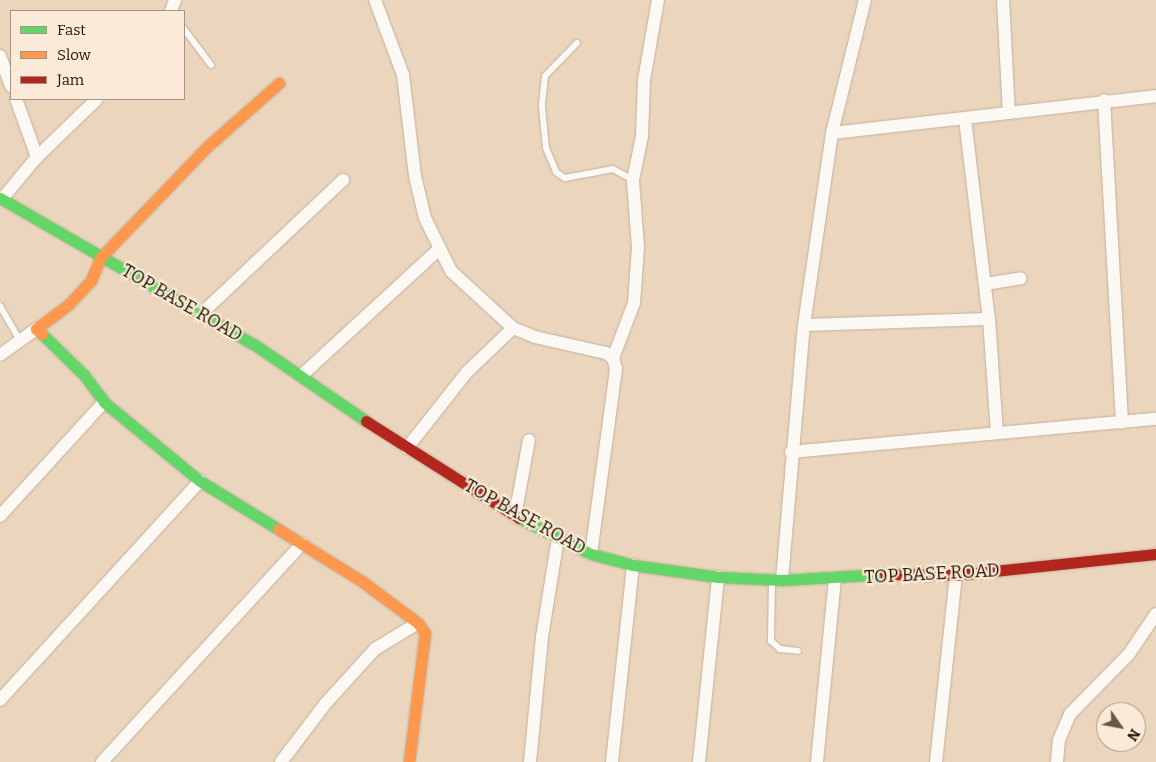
<!DOCTYPE html>
<html>
<head>
<meta charset="utf-8">
<style>
	body { margin:0 }
	#map { position:relative; width:1156px; height:762px; overflow:hidden; background:#ebd6bd; font-family:Bitter,serif }
	div>[style] { position:absolute }
	[style*='--x'] { left:calc(var(--x)*1px); top:calc(var(--y)*1px); width:calc(var(--w)*1px); rotate:calc(var(--a)*1deg) }
	.roads { filter:drop-shadow(0 0 1px #c2b19e) drop-shadow(0 0 1px #c2b19e) }
	.lane>* { height:6px; margin:-3px; padding:0 3px; transform-origin:3px; border-radius:3px; background:#fcf9f5 }
	.street>* { height:12px; margin:-6px; padding:0 6px; transform-origin:6px; border-radius:6px; background:#fcf9f5 }
	.fast>* { height:11px; margin:-5.5px; padding:0 5.5px; transform-origin:5.5px; border-radius:5.5px; background:#63d668 }
	.slow>* { height:11px; margin:-5.5px; padding:0 5.5px; transform-origin:5.5px; border-radius:5.5px; background:#ff974d }
	.jam>* { height:11px; margin:-5.5px; padding:0 5.5px; transform-origin:5.5px; border-radius:5.5px; background:#b3261e }
	span { translate:-50% -50%; white-space:nowrap; text-align:center; line-height:1.15; -webkit-text-stroke:4px #faead7; paint-order:stroke }
	.street-label { font-size:18px; color:#221503 }
	.legend { position:absolute; left:10px; top:10px; width:175px; height:90px; box-sizing:border-box; background:#faead7; border:1px solid #a49582; margin:0; padding:6px 9px; list-style:none; font-size:15px; color:#221503 }
	.legend li { display:flex; align-items:center; gap:10px; height:25px }
	.legend b { width:25px; border:1px solid #a49582 }
	.north { position:absolute; left:1096px; top:702px; width:50px; height:50px; box-sizing:border-box; background:#faead7; border:1px solid #a49582; border-radius:50%; rotate:123deg; font-size:14px; font-weight:700; line-height:20px; text-align:center; color:#221503 }
	.north::after { content:''; display:block; margin:auto; width:18px; height:22px; background:#685944; clip-path:polygon(50% 0,100% 100%,50% 72%,0 100%) }
</style>
</head>
<body>
<div id="map">
	<div class="roads">
		<div class="lane">
			<div style="--x:184;--y:29;--w:45;--a:53.1"></div>
			<div style="--x:577;--y:43;--w:46;--a:134.1"></div>
			<div style="--x:545;--y:76;--w:31;--a:96"></div>
			<div style="--x:542;--y:107;--w:41;--a:84.4"></div>
			<div style="--x:546;--y:148;--w:26;--a:67"></div>
			<div style="--x:556;--y:172;--w:11;--a:34"></div>
			<div style="--x:565;--y:178;--w:49;--a:-10.6"></div>
			<div style="--x:613;--y:169;--w:23;--a:29"></div>
			<div style="--x:0;--y:306;--w:39;--a:60"></div>
			<div style="--x:772;--y:581;--w:60;--a:91"></div>
			<div style="--x:771;--y:641;--w:12;--a:42"></div>
			<div style="--x:780;--y:649;--w:18;--a:6"></div>
		</div>
		<div class="street">
			<div style="--x:375;--y:0;--w:80;--a:69.5"></div>
			<div style="--x:403;--y:75;--w:102;--a:83.2"></div>
			<div style="--x:415;--y:176;--w:43;--a:76.6"></div>
			<div style="--x:425;--y:218;--w:59;--a:63.9"></div>
			<div style="--x:451;--y:271;--w:84;--a:42.6"></div>
			<div style="--x:513;--y:328;--w:24;--a:22"></div>
			<div style="--x:535;--y:337;--w:73;--a:12.7"></div>
			<div style="--x:606;--y:353;--w:9;--a:36"></div>
			<div style="--x:1003;--y:0;--w:113;--a:87"></div>
			<div style="--x:171;--y:11;--w:12;--a:-70"></div>
			<div style="--x:0;--y:56;--w:32;--a:70"></div>
			<div style="--x:16;--y:99;--w:62;--a:70.1"></div>
			<div style="--x:1104;--y:100;--w:323;--a:86.8"></div>
			<div style="--x:965;--y:119;--w:201;--a:83.2"></div>
			<div style="--x:989;--y:319;--w:114;--a:86"></div>
			<div style="--x:832;--y:133;--w:326;--a:-6.5"></div>
			<div style="--x:2;--y:199;--w:55;--a:-50.2"></div>
			<div style="--x:37;--y:157;--w:83;--a:-44"></div>
			<div style="--x:985;--y:284;--w:36;--a:-9"></div>
			<div style="--x:202;--y:313;--w:194;--a:-43.3"></div>
			<div style="--x:804;--y:325;--w:185;--a:-1.9"></div>
			<div style="--x:0;--y:355;--w:44;--a:-35.8"></div>
			<div style="--x:301;--y:376;--w:188;--a:-42.6"></div>
			<div style="--x:407;--y:448;--w:97;--a:-51.7"></div>
			<div style="--x:467;--y:372;--w:64;--a:-43.7"></div>
			<div style="--x:791;--y:452;--w:366;--a:-5.2"></div>
			<div style="--x:0;--y:516;--w:154;--a:-47.6"></div>
			<div style="--x:515;--y:516;--w:77;--a:-79.6"></div>
			<div style="--x:591;--y:554;--w:187;--a:-82.3"></div>
			<div style="--x:616;--y:369;--w:11;--a:-105"></div>
			<div style="--x:613;--y:358;--w:59;--a:-69.1"></div>
			<div style="--x:634;--y:303;--w:56;--a:-85.9"></div>
			<div style="--x:638;--y:247;--w:67;--a:-94.3"></div>
			<div style="--x:633;--y:180;--w:45;--a:-78.4"></div>
			<div style="--x:642;--y:136;--w:56;--a:-88"></div>
			<div style="--x:644;--y:80;--w:81;--a:-80.1"></div>
			<div style="--x:782;--y:580;--w:256;--a:-85.1"></div>
			<div style="--x:804;--y:325;--w:194;--a:-81.7"></div>
			<div style="--x:832;--y:133;--w:137;--a:-76.1"></div>
			<div style="--x:0;--y:700;--w:297;--a:-47.6"></div>
			<div style="--x:102;--y:762;--w:296;--a:-47.5"></div>
			<div style="--x:281;--y:762;--w:74;--a:-52.7"></div>
			<div style="--x:326;--y:703;--w:73;--a:-47.8"></div>
			<div style="--x:375;--y:649;--w:50;--a:-31.2"></div>
			<div style="--x:530;--y:762;--w:126;--a:-84.5"></div>
			<div style="--x:542;--y:637;--w:100;--a:-80.8"></div>
			<div style="--x:612;--y:762;--w:198;--a:-83.9"></div>
			<div style="--x:699;--y:762;--w:186;--a:-84.1"></div>
			<div style="--x:817;--y:762;--w:184;--a:-84.4"></div>
			<div style="--x:936;--y:762;--w:188;--a:-83.9"></div>
			<div style="--x:1057;--y:762;--w:22;--a:-85"></div>
			<div style="--x:1059;--y:740;--w:28;--a:-67"></div>
			<div style="--x:1070;--y:714;--w:84;--a:-45.5"></div>
			<div style="--x:1129;--y:654;--w:48;--a:-56"></div>
		</div>
		<div class="fast">
			<div style="--x:0;--y:198;--w:294;--a:30"></div>
			<div style="--x:255;--y:345;--w:135;--a:34.4"></div>
			<div style="--x:42;--y:334;--w:59;--a:44.3"></div>
			<div style="--x:84;--y:375;--w:34;--a:53"></div>
			<div style="--x:104;--y:402;--w:124;--a:39.5"></div>
			<div style="--x:200;--y:481;--w:92;--a:31.6"></div>
			<div style="--x:519;--y:518;--w:80;--a:26.6"></div>
			<div style="--x:591;--y:554;--w:43;--a:14.7"></div>
			<div style="--x:633;--y:565;--w:86;--a:8"></div>
			<div style="--x:718;--y:577;--w:64;--a:2.7"></div>
			<div style="--x:782;--y:580;--w:103;--a:-3.3"></div>
		</div>
		<div class="slow">
			<div style="--x:42;--y:334;--w:8;--a:-140"></div>
			<div style="--x:36;--y:329;--w:40;--a:-37"></div>
			<div style="--x:68;--y:305;--w:34;--a:-47"></div>
			<div style="--x:91;--y:280;--w:25;--a:-67"></div>
			<div style="--x:101;--y:257;--w:154;--a:-46.1"></div>
			<div style="--x:208;--y:146;--w:95;--a:-41.6"></div>
			<div style="--x:278;--y:529;--w:100;--a:31.9"></div>
			<div style="--x:363;--y:582;--w:69;--a:36.7"></div>
			<div style="--x:418;--y:623;--w:12;--a:55"></div>
			<div style="--x:425;--y:633;--w:130;--a:97.1"></div>
		</div>
		<div class="jam">
			<div style="--x:366;--y:421;--w:181;--a:32.4"></div>
			<div style="--x:885;--y:574;--w:71;--a:0.8"></div>
			<div style="--x:956;--y:575;--w:201;--a:-6"></div>
		</div>
	</div>
	<div class="street-label">
		<span style="left:182px;top:303px;rotate:30deg">TOP BASE ROAD</span>
		<span style="left:525px;top:517px;rotate:29deg">TOP BASE ROAD</span>
		<span style="left:932px;top:574px;rotate:-3deg">TOP BASE ROAD</span>
	</div>
	<ul class="legend">
	<li><b style="height:6px;background:#63d668"></b>Fast</li>
	<li><b style="height:6px;background:#ff974d"></b>Slow</li>
	<li><b style="height:6px;background:#b3261e"></b>Jam</li>
	</ul>
	<div class="north">N</div>
</div>
</body>
</html>
